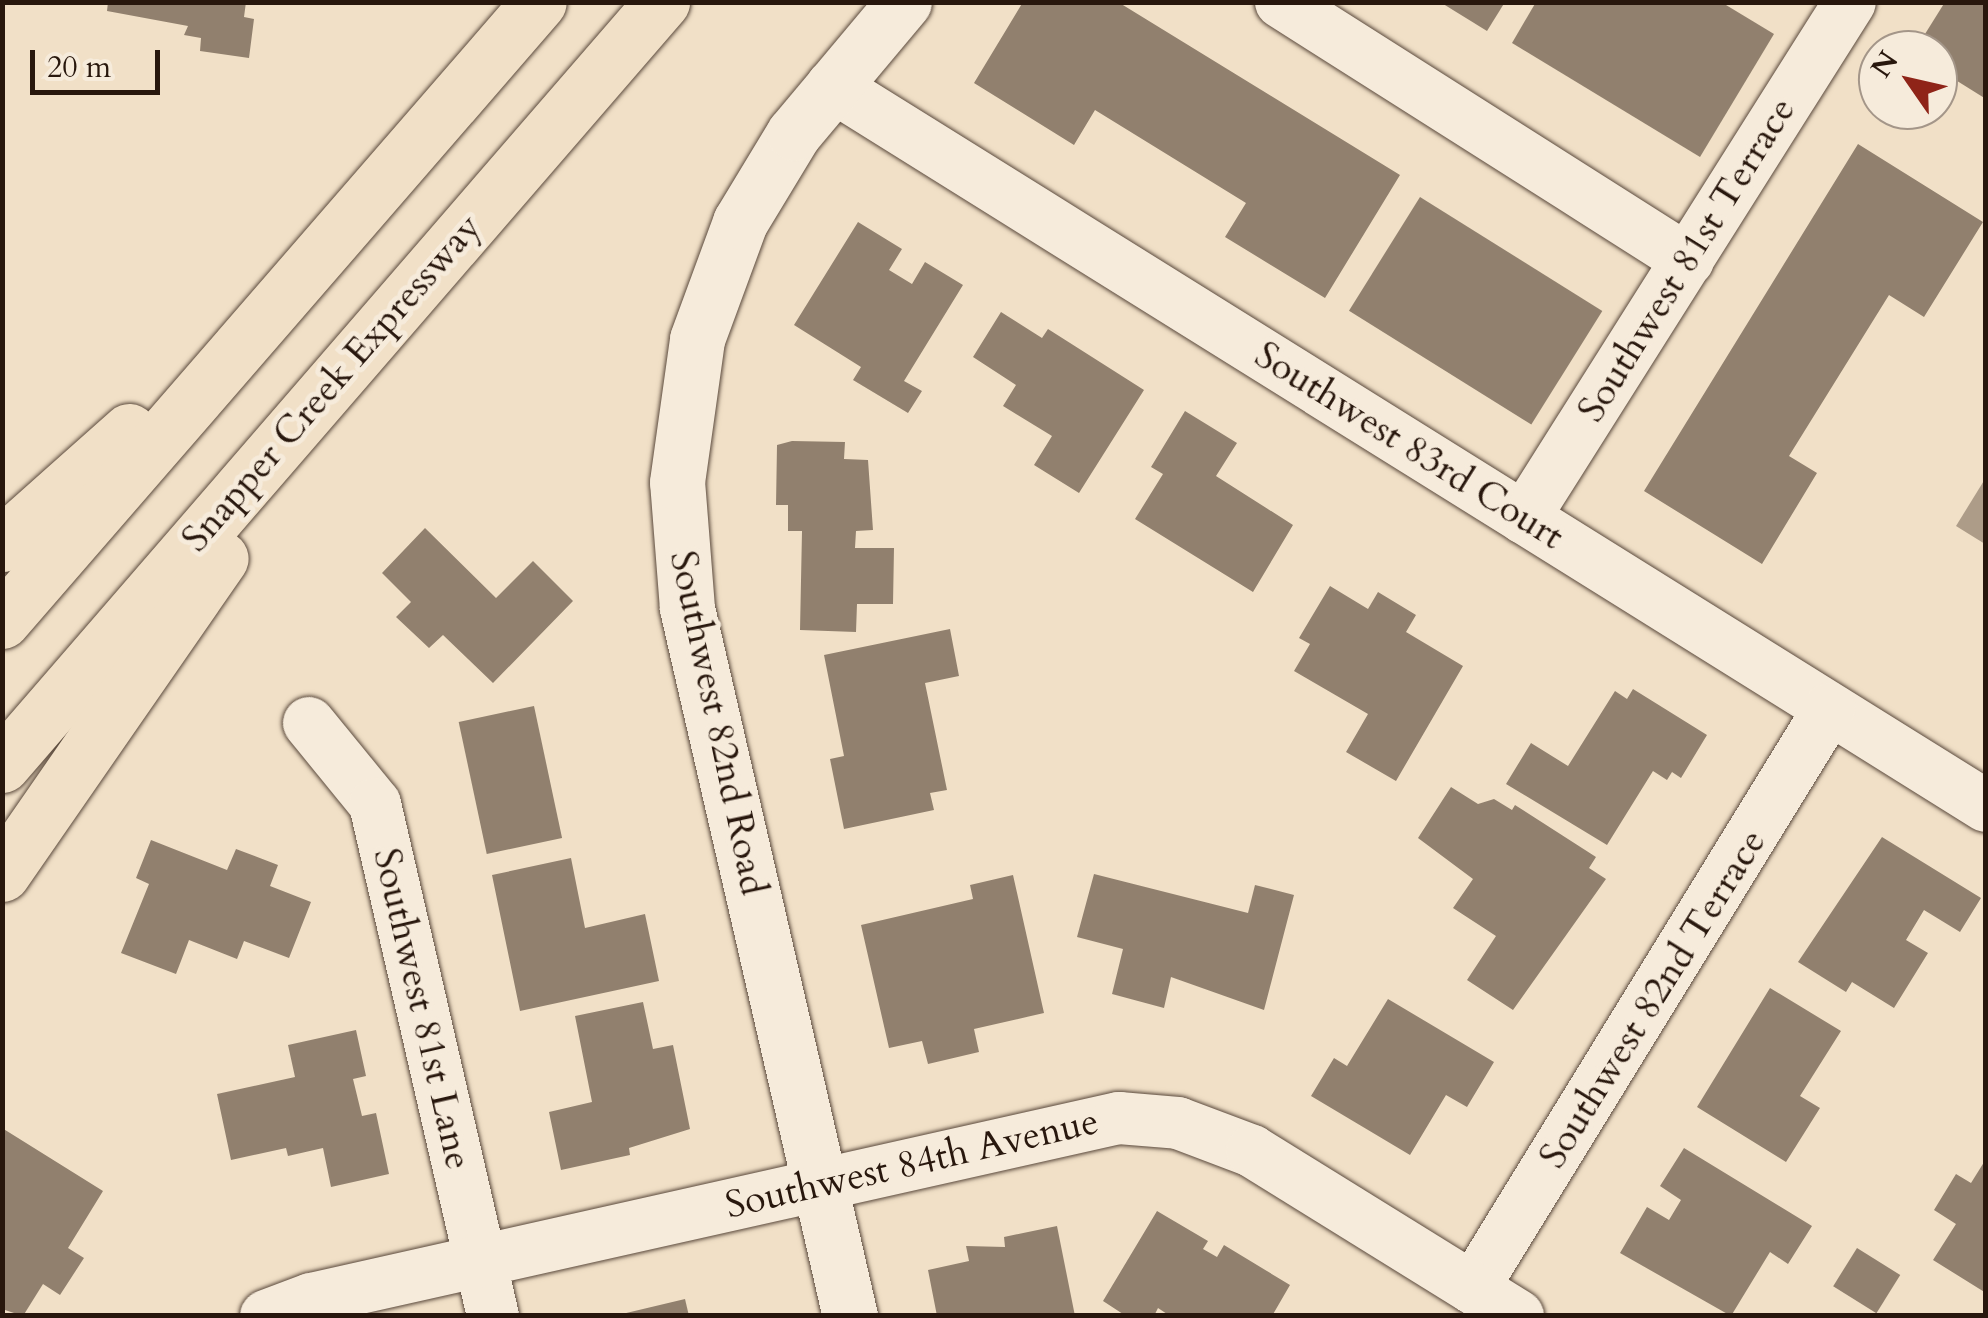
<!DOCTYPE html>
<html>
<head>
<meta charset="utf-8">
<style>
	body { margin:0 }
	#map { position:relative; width:1988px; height:1318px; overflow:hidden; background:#f1e0c7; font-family:Cardo,serif }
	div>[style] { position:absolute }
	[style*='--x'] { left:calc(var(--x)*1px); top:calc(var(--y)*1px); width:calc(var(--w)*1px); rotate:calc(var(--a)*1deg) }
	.water>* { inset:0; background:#ad9c88 }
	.building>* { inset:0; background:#91806e; transform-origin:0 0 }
	.roads { filter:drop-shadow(0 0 2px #5a493c) drop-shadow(0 0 2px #5a493c) }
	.minor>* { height:52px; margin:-26px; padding:0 26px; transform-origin:26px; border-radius:26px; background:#f6ebdb }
	.tertiary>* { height:55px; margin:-27.5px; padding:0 27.5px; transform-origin:27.5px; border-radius:27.5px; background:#f6ebdb }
	.motorway>* { height:55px; margin:-27.5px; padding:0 27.5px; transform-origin:27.5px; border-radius:27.5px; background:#f1e0c7 }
	span { translate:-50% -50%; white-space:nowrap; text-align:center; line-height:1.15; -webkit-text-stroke:10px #f6ebdb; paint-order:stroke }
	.street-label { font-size:38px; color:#28170d }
	.frame { position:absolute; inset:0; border:5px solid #28170d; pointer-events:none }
	.north { position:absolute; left:1858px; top:30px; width:100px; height:100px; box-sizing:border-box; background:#f6ebdb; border:2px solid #a49689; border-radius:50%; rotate:304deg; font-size:28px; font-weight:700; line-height:40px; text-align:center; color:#28170d }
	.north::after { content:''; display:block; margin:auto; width:35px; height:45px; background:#8f2418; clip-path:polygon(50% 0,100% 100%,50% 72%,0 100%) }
	.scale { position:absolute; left:30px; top:50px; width:130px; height:45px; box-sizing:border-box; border:5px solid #28170d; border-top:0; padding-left:12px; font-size:30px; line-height:35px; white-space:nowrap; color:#28170d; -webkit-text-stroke:8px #f6ebdb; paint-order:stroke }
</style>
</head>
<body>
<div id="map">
	<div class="water">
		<div style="clip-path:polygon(1985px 479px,1985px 544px,1956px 526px)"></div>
	</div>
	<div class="building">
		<div style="clip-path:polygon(108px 2px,246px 2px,244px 17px,254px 19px,249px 58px,200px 51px,201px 38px,184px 35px,188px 26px,107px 11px)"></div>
		<div style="clip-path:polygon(1023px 2px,1118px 2px,1400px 175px,1325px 298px,1225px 237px,1246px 203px,1095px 110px,1074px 145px,974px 83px)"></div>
		<div style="clip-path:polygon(1440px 2px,1505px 2px,1487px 31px)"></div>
		<div style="clip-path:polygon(1536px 2px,1721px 2px,1774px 34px,1700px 157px,1512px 43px)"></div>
		<div style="clip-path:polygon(1945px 2px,1986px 2px,1986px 99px,1938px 69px,1938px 50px,1915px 50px)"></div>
		<div style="clip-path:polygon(1858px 144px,1983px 222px,1924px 317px,1889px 295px,1789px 456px,1817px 473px,1762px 564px,1644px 491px)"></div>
		<div style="left:1420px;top:197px;width:215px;height:134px;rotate:32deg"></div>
		<div style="clip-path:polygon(858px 222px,902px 249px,889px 270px,912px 284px,925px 262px,963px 285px,904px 381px,922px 391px,908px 413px,853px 380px,861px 367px,794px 325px)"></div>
		<div style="clip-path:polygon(1001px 312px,1042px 338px,1048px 329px,1144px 390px,1079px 493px,1034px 465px,1052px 436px,1003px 406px,1016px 385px,973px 357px)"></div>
		<div style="clip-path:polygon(1185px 411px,1237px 443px,1216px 476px,1293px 525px,1253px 592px,1135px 519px,1163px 474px,1151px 467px)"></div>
		<div style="clip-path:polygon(792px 441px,845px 442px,844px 459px,868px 460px,873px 530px,856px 531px,855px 548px,894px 548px,893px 604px,857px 604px,856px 632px,800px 630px,802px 531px,788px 531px,788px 505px,776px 505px,777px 445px)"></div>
		<div style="clip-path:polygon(425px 528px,496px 598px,533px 561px,573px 601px,493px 683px,443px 635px,429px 648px,396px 617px,411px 602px,382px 573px)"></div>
		<div style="clip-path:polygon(1330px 586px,1368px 609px,1378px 592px,1416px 615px,1406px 632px,1463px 666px,1396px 781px,1346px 752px,1368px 714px,1294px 671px,1310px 644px,1299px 638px)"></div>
		<div style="clip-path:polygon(950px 629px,959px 676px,925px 683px,947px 790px,930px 793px,934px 810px,844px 829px,830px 759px,844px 756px,824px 655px)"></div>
		<div style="clip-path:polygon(1633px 689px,1707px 735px,1681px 778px,1672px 772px,1667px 780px,1653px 771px,1607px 845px,1506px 784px,1531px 743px,1568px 766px,1615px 691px,1627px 699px)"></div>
		<div style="left:534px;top:706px;width:135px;height:77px;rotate:78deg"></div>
		<div style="clip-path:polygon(1451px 787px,1478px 804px,1494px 799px,1512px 810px,1515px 805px,1596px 857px,1589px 868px,1606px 879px,1513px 1010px,1467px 980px,1496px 936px,1453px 908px,1473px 879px,1418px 838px)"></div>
		<div style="clip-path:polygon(1882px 837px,1981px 898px,1960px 932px,1924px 910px,1906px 940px,1928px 953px,1894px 1008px,1852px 982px,1846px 992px,1798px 962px)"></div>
		<div style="clip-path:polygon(151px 840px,227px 870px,236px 849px,278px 865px,270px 886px,311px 902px,289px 958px,244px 941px,237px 959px,189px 940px,176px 974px,121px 953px,149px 884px,136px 878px)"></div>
		<div style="clip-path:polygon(571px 858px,585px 928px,645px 914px,659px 981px,520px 1011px,492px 875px)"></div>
		<div style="clip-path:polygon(1094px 874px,1248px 913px,1255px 885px,1294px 895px,1264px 1010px,1171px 977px,1164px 1008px,1112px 994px,1123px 949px,1077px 937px)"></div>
		<div style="clip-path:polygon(1013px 875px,1044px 1013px,974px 1029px,979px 1052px,928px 1064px,922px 1041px,889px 1048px,861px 925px,973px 899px,970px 885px)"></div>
		<div style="clip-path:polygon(1770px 988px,1841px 1031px,1800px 1096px,1820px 1108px,1786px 1162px,1697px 1107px)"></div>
		<div style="clip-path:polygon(1388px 999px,1494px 1062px,1467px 1107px,1446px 1095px,1410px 1155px,1311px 1096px,1334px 1058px,1347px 1066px)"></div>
		<div style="clip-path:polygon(643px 1002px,653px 1049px,673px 1045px,690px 1129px,629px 1148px,630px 1155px,561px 1170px,549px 1112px,592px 1102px,575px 1016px)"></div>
		<div style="clip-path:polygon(356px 1030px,366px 1076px,353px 1079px,362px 1116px,376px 1113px,389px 1174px,331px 1187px,323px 1148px,288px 1156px,286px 1148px,231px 1160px,217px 1094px,295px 1077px,288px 1045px)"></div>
		<div style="clip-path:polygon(2px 1128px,103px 1191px,68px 1248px,84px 1258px,60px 1295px,43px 1284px,23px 1316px,2px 1309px)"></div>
		<div style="clip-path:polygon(1684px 1148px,1812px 1226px,1788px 1264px,1770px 1252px,1731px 1316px,1620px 1253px,1647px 1207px,1669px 1220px,1681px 1200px,1660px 1186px)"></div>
		<div style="clip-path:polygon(1986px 1159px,1986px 1293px,1933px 1260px,1956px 1224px,1934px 1210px,1956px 1174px,1971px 1183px)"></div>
		<div style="clip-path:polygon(1157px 1211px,1208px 1241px,1203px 1249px,1217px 1257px,1224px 1245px,1290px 1285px,1272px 1316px,1170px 1316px,1158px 1308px,1154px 1316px,1126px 1316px,1103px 1301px)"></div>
		<div style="clip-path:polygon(1057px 1226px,1075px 1316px,937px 1316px,928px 1270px,969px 1261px,966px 1246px,1005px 1247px,1004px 1237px)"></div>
		<div style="left:1857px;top:1248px;width:51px;height:45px;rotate:32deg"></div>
		<div style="clip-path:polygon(685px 1299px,689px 1316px,622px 1316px,622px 1314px)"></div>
	</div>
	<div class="roads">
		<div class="minor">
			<div style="--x:1281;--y:2;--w:482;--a:32.4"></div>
			<div style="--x:832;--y:86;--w:1360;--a:31.96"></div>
			<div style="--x:1524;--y:518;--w:610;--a:-57.72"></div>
			<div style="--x:309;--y:723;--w:104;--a:50.8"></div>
			<div style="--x:375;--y:804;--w:525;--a:77.02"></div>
			<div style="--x:1473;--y:1288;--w:680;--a:-58.41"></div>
			<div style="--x:266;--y:1316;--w:48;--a:-20.7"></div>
			<div style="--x:311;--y:1299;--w:828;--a:-12.63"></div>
			<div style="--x:1119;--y:1118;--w:59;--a:4.8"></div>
			<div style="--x:1178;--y:1123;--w:79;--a:20.7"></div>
			<div style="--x:1252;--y:1151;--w:313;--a:31.8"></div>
		</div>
		<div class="tertiary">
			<div style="--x:850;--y:1316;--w:727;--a:-102.97"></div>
			<div style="--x:687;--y:608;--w:126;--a:-94.5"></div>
			<div style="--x:677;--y:482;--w:144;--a:-82"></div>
			<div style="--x:697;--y:339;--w:125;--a:-69.8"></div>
			<div style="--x:740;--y:222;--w:104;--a:-58.8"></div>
			<div style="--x:794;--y:133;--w:171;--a:-50"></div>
		</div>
		<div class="motorway">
			<div style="--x:2;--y:544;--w:170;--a:-41.7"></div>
			<div style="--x:2;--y:621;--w:819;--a:-49.06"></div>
			<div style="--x:2;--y:765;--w:1009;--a:-49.14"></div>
			<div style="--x:2;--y:874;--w:384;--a:-55.3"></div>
		</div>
	</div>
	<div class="street-label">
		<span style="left:1687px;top:260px;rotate:-58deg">Southwest 81st Terrace</span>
		<span style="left:332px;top:383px;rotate:-49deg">Snapper Creek Expressway</span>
		<span style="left:1409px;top:446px;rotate:32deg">Southwest 83rd Court</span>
		<span style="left:718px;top:723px;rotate:78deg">Southwest 82nd Road</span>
		<span style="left:1653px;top:999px;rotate:-58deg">Southwest 82nd Terrace</span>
		<span style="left:422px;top:1009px;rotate:77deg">Southwest 81st Lane</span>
		<span style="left:912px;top:1164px;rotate:-13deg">Southwest 84th Avenue</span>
	</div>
	<div class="frame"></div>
	<div class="north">N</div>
	<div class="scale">20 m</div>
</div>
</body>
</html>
